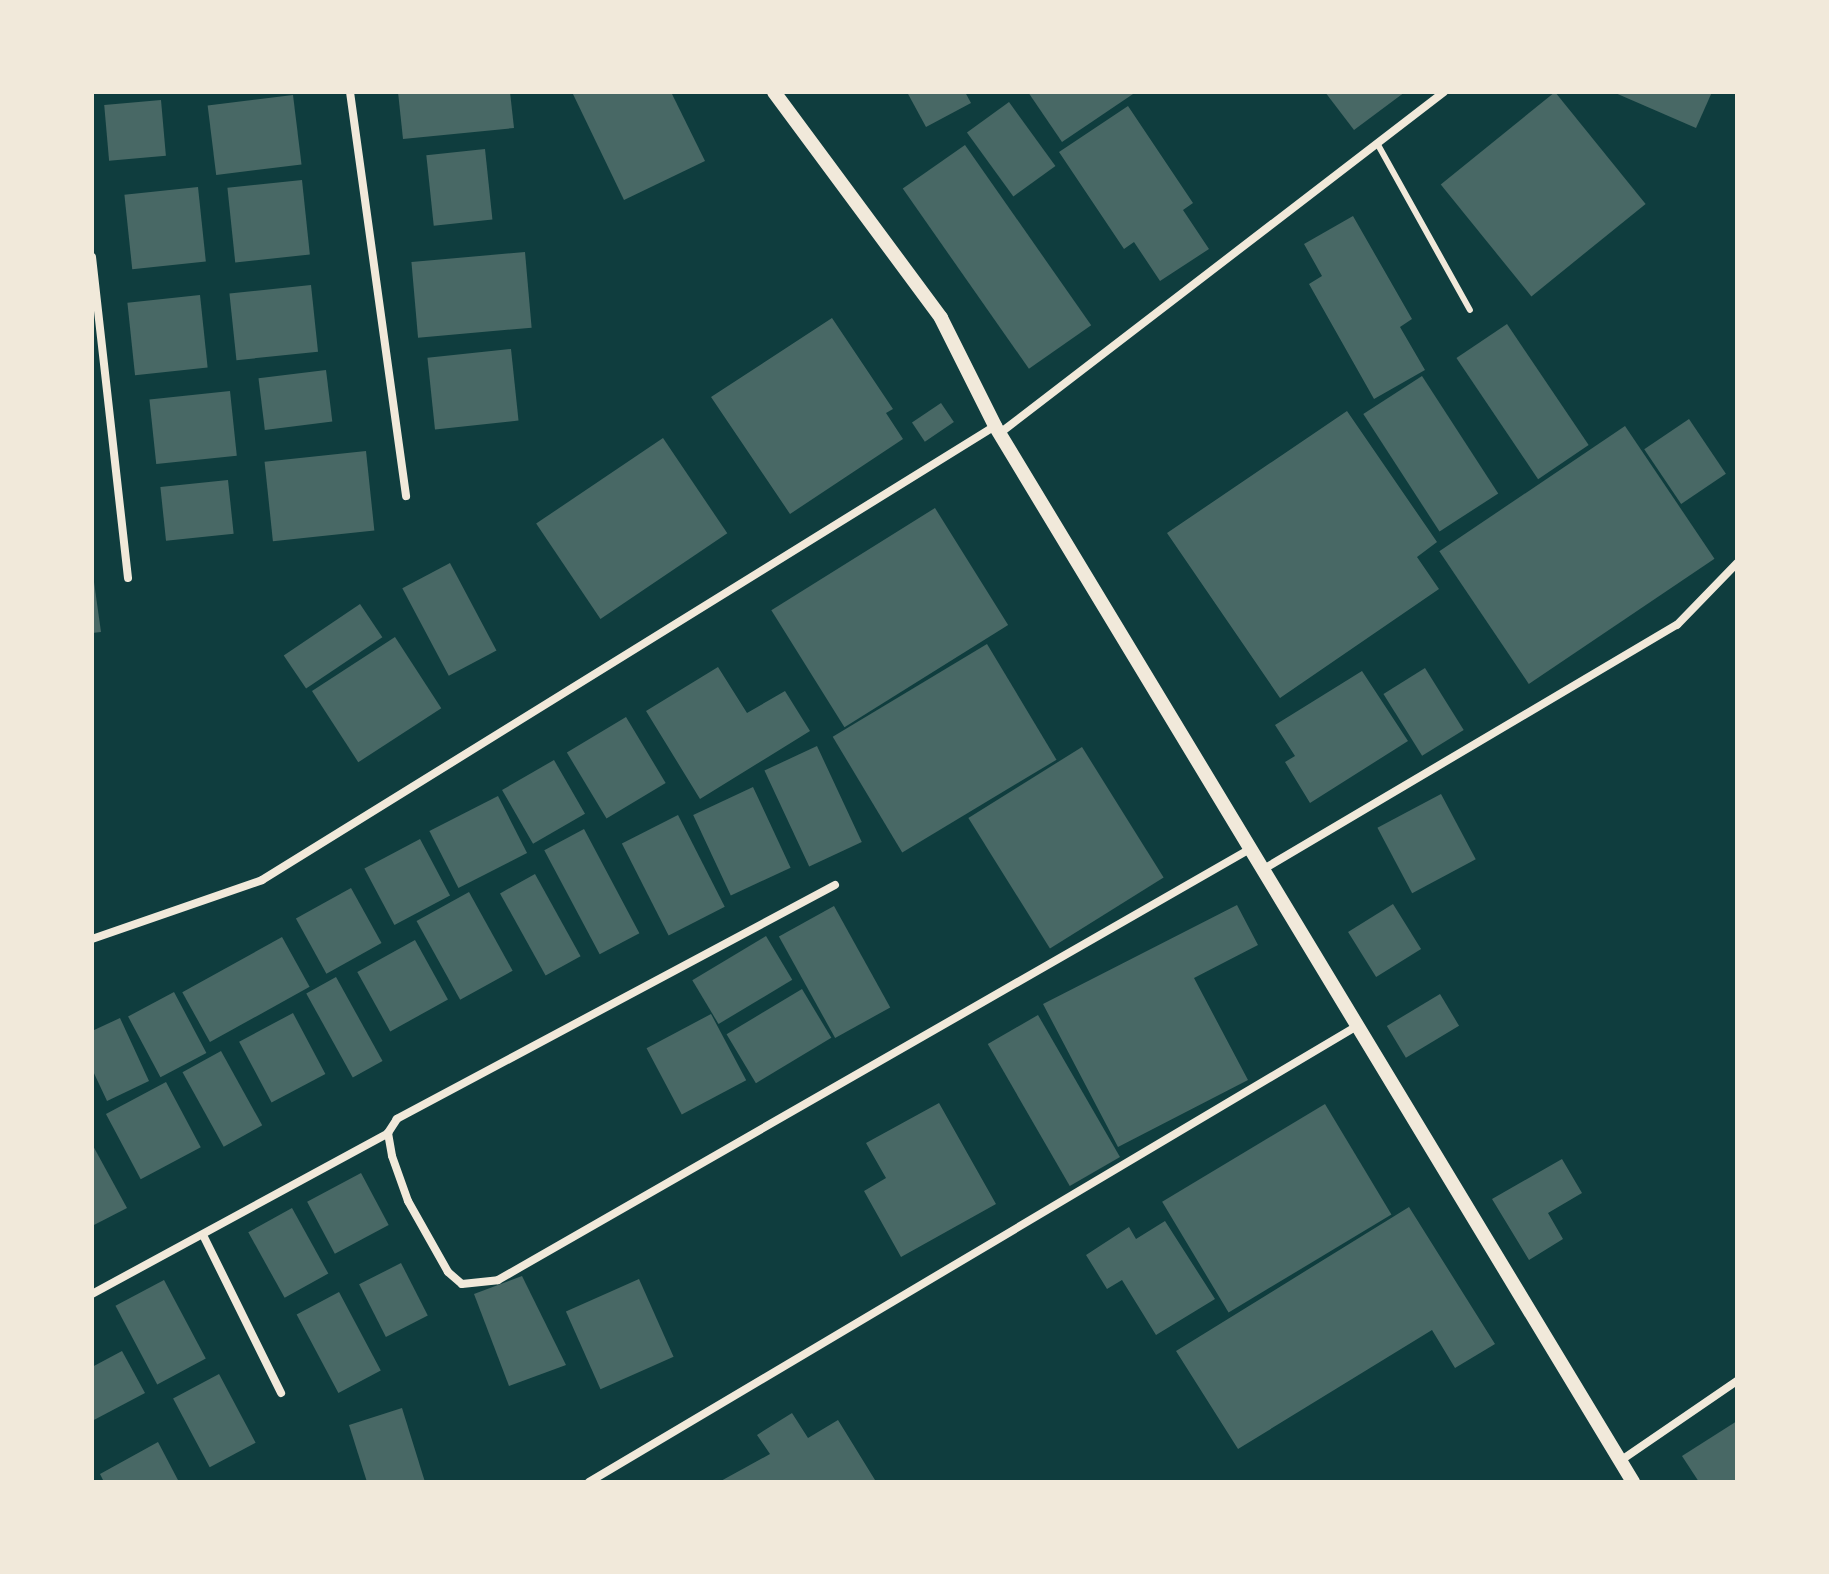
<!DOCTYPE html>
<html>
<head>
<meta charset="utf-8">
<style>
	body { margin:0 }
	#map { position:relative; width:1829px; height:1574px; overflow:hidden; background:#0f3d3e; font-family:"Sofia Sans Condensed",sans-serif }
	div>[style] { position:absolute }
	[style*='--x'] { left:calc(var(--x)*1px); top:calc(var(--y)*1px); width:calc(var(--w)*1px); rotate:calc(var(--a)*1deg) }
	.building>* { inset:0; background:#486865; transform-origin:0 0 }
	.service>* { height:6px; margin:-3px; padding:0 3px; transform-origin:3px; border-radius:3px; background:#f1e9da }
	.minor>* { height:8px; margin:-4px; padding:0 4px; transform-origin:4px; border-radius:4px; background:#f1e9da }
	.tertiary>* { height:14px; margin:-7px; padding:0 7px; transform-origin:7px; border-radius:7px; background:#f1e9da }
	span { translate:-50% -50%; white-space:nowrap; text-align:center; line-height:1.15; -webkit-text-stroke:6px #f1e9da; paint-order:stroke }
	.frame { position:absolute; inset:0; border:94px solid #f1e9da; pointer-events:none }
</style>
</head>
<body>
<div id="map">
	<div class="building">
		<div style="clip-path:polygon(398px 92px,510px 92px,514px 128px,403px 139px)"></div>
		<div style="clip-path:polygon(572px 92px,671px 92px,705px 161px,624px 200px)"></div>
		<div style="clip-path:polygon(907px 92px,965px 92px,971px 103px,926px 127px)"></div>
		<div style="clip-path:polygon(1028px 92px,1136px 92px,1062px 142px)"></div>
		<div style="clip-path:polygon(1325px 92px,1405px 92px,1354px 130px)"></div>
		<div style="left:1555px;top:92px;width:144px;height:147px;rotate:51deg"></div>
		<div style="clip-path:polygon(1613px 92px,1712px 92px,1696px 128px)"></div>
		<div style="left:293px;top:95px;width:70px;height:86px;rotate:83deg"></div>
		<div style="left:161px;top:100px;width:56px;height:57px;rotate:85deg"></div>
		<div style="left:1009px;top:102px;width:79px;height:52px;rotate:54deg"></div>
		<div style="clip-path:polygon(1128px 106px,1193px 203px,1183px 210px,1209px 249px,1160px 281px,1134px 242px,1124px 249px,1059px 152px)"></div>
		<div style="left:965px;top:145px;width:220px;height:76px;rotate:55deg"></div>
		<div style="left:485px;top:149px;width:71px;height:59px;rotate:84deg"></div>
		<div style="left:302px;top:180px;width:75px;height:75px;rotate:84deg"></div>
		<div style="left:198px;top:187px;width:75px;height:74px;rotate:84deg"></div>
		<div style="clip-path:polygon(1353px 216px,1412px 319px,1400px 327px,1425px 370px,1374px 399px,1309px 284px,1322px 276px,1304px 244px)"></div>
		<div style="left:525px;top:252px;width:76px;height:114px;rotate:85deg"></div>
		<div style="left:311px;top:285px;width:67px;height:82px;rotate:84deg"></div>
		<div style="left:200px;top:295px;width:73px;height:73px;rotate:84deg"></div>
		<div style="clip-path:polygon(832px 318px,893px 409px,886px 413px,903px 439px,790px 514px,711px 397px)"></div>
		<div style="left:1507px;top:324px;width:146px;height:61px;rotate:56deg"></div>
		<div style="left:511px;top:349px;width:72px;height:84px;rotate:84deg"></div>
		<div style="left:326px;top:370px;width:52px;height:68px;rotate:83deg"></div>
		<div style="left:1422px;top:376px;width:140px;height:70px;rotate:57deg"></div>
		<div style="left:230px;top:391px;width:65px;height:81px;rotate:84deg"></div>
		<div style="left:941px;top:403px;width:23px;height:35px;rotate:56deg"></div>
		<div style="clip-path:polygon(1347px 411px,1437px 542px,1417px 557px,1439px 589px,1280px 698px,1167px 533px)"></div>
		<div style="left:1689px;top:419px;width:66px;height:54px;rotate:56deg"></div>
		<div style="left:1625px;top:426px;width:160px;height:224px;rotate:56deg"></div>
		<div style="left:663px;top:438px;width:115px;height:153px;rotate:56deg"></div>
		<div style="left:366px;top:451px;width:80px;height:102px;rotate:84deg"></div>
		<div style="left:228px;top:480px;width:54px;height:68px;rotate:84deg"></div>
		<div style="left:935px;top:508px;width:138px;height:193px;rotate:58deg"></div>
		<div style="left:450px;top:563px;width:99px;height:54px;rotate:62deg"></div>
		<div style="clip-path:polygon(92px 568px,101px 632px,92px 633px)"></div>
		<div style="left:360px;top:604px;width:40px;height:92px;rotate:56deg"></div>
		<div style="left:395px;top:637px;width:85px;height:99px;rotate:57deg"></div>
		<div style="left:987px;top:644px;width:135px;height:180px;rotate:59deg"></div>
		<div style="clip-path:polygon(718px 667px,747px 713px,785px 691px,810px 731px,700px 799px,646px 711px)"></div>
		<div style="left:1425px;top:668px;width:73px;height:49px;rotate:58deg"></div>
		<div style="clip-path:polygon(1362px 671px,1408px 741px,1310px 803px,1285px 762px,1295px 756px,1275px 725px)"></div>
		<div style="left:626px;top:717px;width:77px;height:69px;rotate:59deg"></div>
		<div style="left:817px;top:746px;width:106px;height:58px;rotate:65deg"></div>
		<div style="left:1082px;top:747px;width:154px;height:134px;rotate:58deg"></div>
		<div style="left:554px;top:760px;width:62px;height:60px;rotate:60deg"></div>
		<div style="left:753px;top:787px;width:89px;height:66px;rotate:65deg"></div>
		<div style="left:1441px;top:794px;width:74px;height:72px;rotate:62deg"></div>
		<div style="left:498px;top:796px;width:64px;height:77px;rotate:63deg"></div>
		<div style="left:678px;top:815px;width:103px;height:63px;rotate:63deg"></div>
		<div style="left:584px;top:829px;width:118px;height:45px;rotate:62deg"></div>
		<div style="left:420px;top:839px;width:64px;height:63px;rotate:62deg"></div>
		<div style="left:535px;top:874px;width:94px;height:40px;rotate:61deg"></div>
		<div style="left:351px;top:888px;width:63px;height:63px;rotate:61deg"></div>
		<div style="left:469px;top:892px;width:90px;height:60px;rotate:61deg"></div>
		<div style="left:1393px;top:904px;width:53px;height:53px;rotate:58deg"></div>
		<div style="clip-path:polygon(1237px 905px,1258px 945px,1194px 978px,1248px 1080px,1118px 1147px,1043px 1004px)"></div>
		<div style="left:834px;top:906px;width:116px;height:63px;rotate:61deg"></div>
		<div style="left:766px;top:936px;width:51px;height:86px;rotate:59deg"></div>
		<div style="left:282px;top:937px;width:57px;height:114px;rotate:61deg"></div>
		<div style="left:415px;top:940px;width:68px;height:66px;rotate:61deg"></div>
		<div style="left:336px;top:977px;width:96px;height:34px;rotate:61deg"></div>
		<div style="left:802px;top:989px;width:57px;height:88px;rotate:59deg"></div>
		<div style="left:174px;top:992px;width:69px;height:52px;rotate:62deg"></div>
		<div style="left:1440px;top:994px;width:37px;height:62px;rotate:59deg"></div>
		<div style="left:293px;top:1013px;width:69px;height:61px;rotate:62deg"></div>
		<div style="left:711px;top:1014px;width:75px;height:73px;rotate:62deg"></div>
		<div style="left:1038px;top:1015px;width:164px;height:58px;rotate:60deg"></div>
		<div style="clip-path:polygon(120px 1018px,149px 1081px,107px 1101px,92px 1069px,92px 1031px)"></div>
		<div style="left:221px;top:1051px;width:85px;height:44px;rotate:61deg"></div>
		<div style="left:166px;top:1082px;width:74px;height:68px;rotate:62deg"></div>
		<div style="clip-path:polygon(939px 1103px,996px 1204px,901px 1257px,864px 1191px,886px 1178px,866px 1143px)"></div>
		<div style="left:1325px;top:1104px;width:129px;height:190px;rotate:59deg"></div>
		<div style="clip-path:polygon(92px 1144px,127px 1208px,92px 1226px)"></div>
		<div style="clip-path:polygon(1562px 1159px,1582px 1193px,1548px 1213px,1563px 1239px,1529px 1260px,1492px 1199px)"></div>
		<div style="left:361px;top:1173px;width:59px;height:61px;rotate:62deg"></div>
		<div style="clip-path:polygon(1409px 1207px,1495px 1344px,1455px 1368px,1432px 1330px,1238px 1449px,1176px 1351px)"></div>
		<div style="left:292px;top:1208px;width:75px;height:50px;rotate:61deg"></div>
		<div style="clip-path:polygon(1165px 1221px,1215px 1299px,1156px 1335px,1122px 1280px,1107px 1289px,1086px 1255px,1129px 1227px,1136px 1239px)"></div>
		<div style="left:401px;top:1263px;width:59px;height:47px;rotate:63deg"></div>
		<div style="clip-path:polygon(522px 1276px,566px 1365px,509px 1386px,474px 1294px)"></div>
		<div style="left:639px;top:1279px;width:85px;height:80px;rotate:66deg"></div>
		<div style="left:164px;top:1280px;width:89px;height:55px;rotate:62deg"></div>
		<div style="left:339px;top:1292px;width:89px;height:48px;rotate:62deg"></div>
		<div style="clip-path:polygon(122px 1351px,145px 1393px,92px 1421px,92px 1367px)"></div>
		<div style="left:219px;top:1374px;width:78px;height:52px;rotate:62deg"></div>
		<div style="clip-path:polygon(402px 1408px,425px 1482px,367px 1482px,349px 1425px)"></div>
		<div style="clip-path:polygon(792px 1413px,808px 1438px,838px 1420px,875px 1480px,719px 1482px,770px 1454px,757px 1435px)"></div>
		<div style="clip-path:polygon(1737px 1421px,1737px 1482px,1699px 1482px,1682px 1456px)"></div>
		<div style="clip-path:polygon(158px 1442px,179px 1482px,104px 1482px,100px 1474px)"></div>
	</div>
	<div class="service">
		<div style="--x:1377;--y:143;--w:191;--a:60.9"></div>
	</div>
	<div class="minor">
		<div style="--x:350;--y:92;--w:408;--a:82.1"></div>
		<div style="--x:92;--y:257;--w:323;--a:83.6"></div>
		<div style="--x:1000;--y:433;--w:560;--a:-37.52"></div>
		<div style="--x:1262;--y:870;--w:482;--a:-30.6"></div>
		<div style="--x:1677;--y:625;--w:86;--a:-45.9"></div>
		<div style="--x:835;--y:885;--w:497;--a:151.9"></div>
		<div style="--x:397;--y:1119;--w:17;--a:123"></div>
		<div style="--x:388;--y:1133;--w:23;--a:80"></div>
		<div style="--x:392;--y:1156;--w:48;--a:70.4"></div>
		<div style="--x:408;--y:1201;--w:81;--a:60.6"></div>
		<div style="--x:448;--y:1272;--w:18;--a:41"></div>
		<div style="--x:462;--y:1284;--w:36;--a:-6"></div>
		<div style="--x:498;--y:1280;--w:867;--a:-29.82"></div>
		<div style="--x:92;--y:939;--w:180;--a:-19.1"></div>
		<div style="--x:262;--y:880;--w:862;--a:-31.77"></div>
		<div style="--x:204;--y:1237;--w:174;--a:63.7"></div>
		<div style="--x:92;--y:1294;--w:337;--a:-28.5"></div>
		<div style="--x:1620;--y:1461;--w:142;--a:-34.4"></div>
		<div style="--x:589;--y:1482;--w:893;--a:-30.7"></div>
	</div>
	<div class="tertiary">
		<div style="--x:774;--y:92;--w:281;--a:53.5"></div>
		<div style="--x:941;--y:318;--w:121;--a:63.4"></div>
		<div style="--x:995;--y:426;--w:1234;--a:58.86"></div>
	</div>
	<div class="frame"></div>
</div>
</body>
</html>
